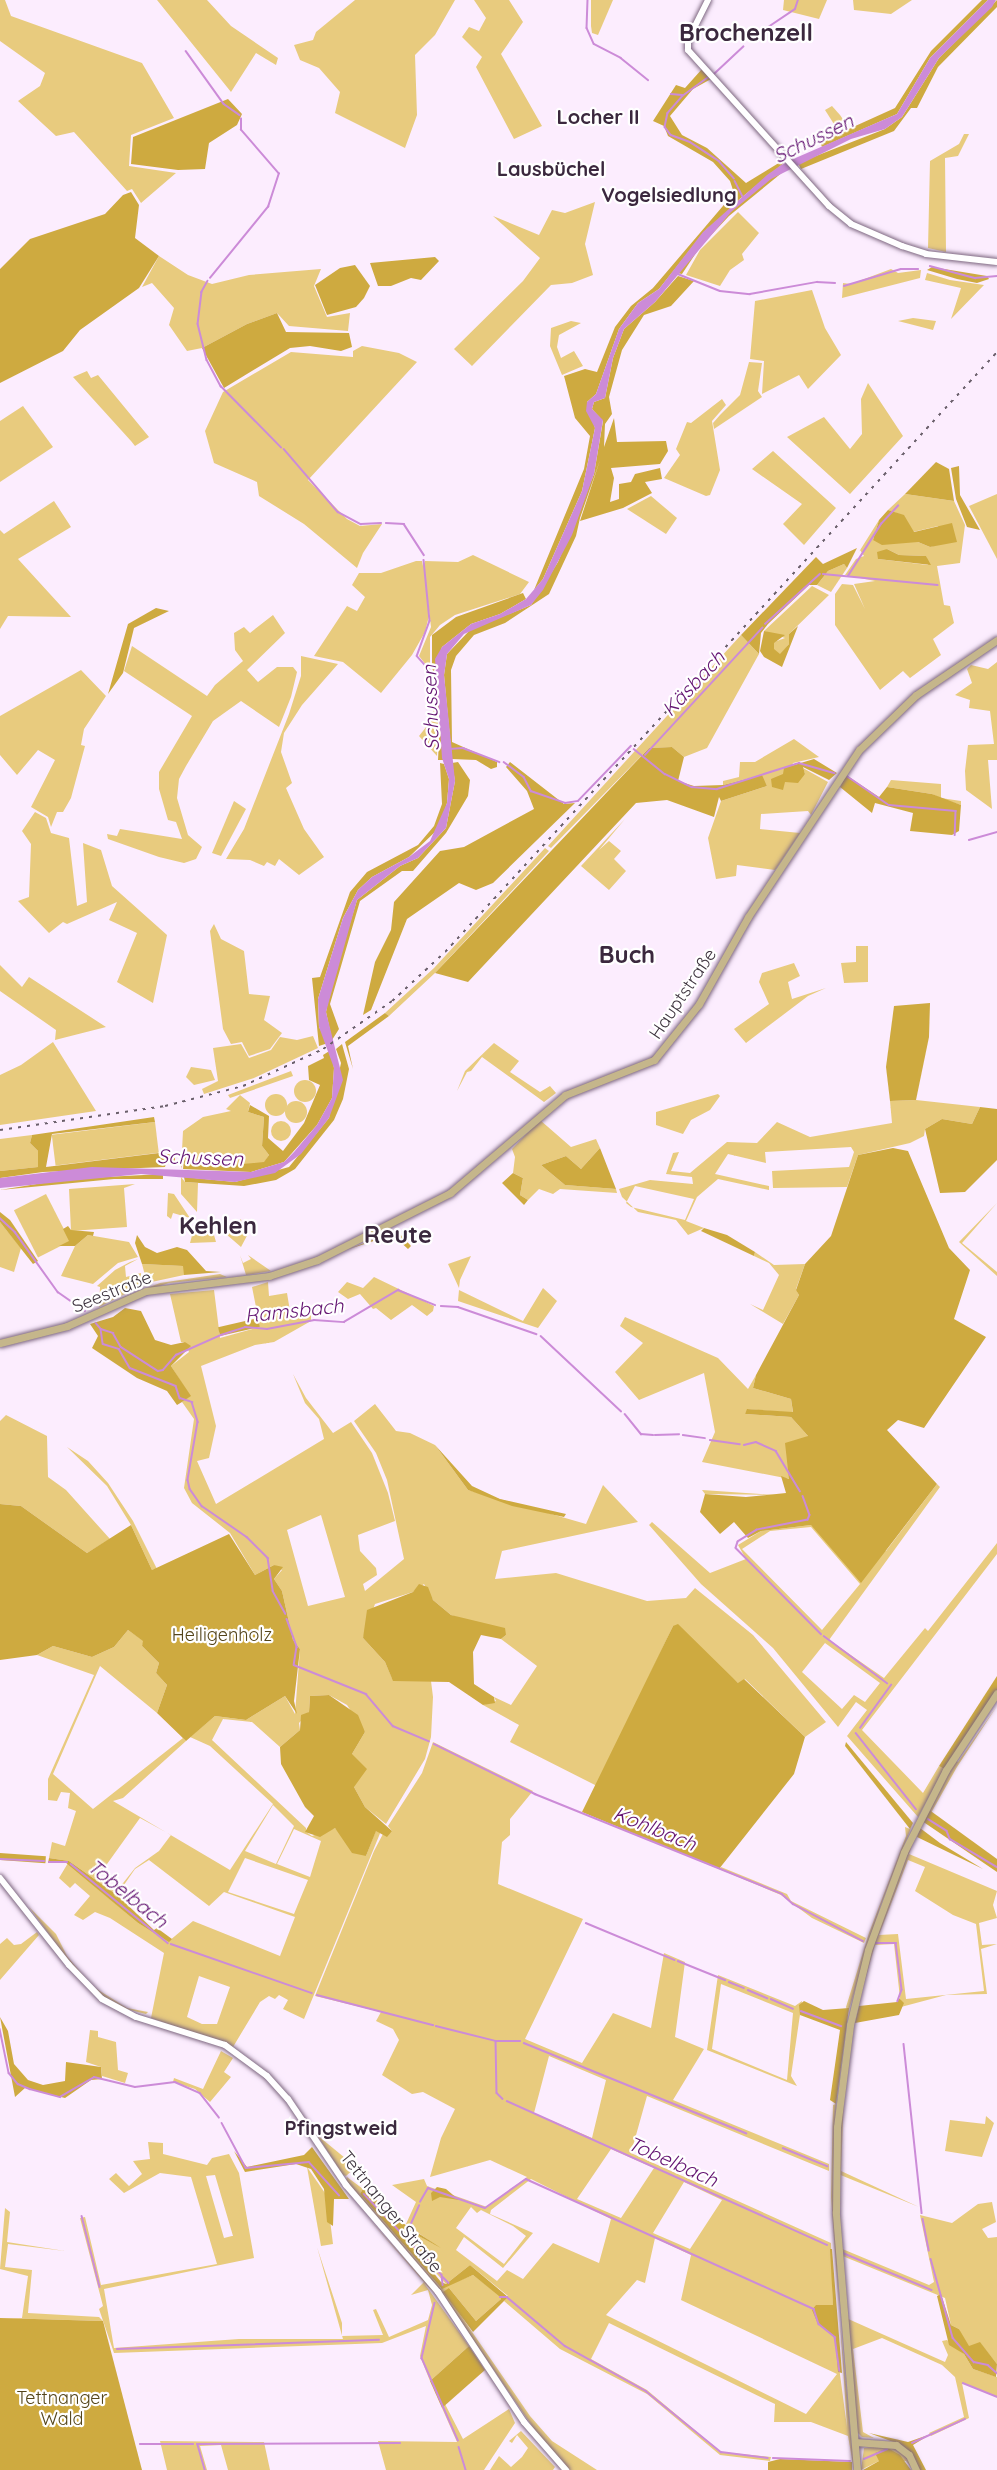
<!DOCTYPE html>
<html>
<head>
<meta charset="utf-8">
<style>
	body { margin:0 }
	#map { position:relative; width:997px; height:2470px; overflow:hidden; background:#fcedfe; font-family:Quicksand,sans-serif }
	div>[style] { position:absolute }
	[style*='--x'] { left:calc(var(--x)*1px); top:calc(var(--y)*1px); width:calc(var(--w)*1px); rotate:calc(var(--a)*1deg) }
	.green>* { inset:0; background:#e8cb7e; transform-origin:0 0 }
	.round { border-radius:50% }
	.forest>* { inset:0; background:#ceaa40; transform-origin:0 0 }
	.water>* { inset:0; background:#cc8bd8 }
	.stream>* { height:1.5px; margin:-0.75px; padding:0 0.75px; transform-origin:0.75px; border-radius:0.75px; background:#cc8bd8 }
	.roads { filter:drop-shadow(0 0 2px #7d6780) drop-shadow(0 0 2px #7d6780) }
	.secondary>* { height:6px; margin:-3px; padding:0 3px; transform-origin:3px; border-radius:3px; background:#fff }
	.primary>* { height:7px; margin:-3.5px; padding:0 3.5px; transform-origin:3.5px; border-radius:3.5px; background:#c5b68b }
	.rail>* { height:1.5px; margin-top:-0.75px; transform-origin:0; background:repeating-linear-gradient(90deg,#6a5f6b 0 3px,transparent 0 9px) }
	span { translate:-50% -50%; white-space:nowrap; text-align:center; line-height:1.15; -webkit-text-stroke:4.5px #fff; paint-order:stroke }
	.street-label { font-size:18px; color:#3e343f }
	.park-label { font-size:18px; color:#54451a }
	.neighbourhood-label { font-size:20px; color:#3b283e; font-weight:700 }
	.water-label { font-size:20px; color:#641472; font-style:italic }
	.district-label { font-size:24px; color:#3b283e; font-weight:700 }
</style>
</head>
<body>
<div id="map">
	<div class="green">
		<div style="clip-path:polygon(0 0,5px 0,11px 16px,142px 63px,174px 118px,131px 135px,129px 166px,176px 173px,141px 203px,132px 189px,127px 191px,74px 132px,56px 136px,18px 101px,40px 86px,45px 73px,0 41px)"></div>
		<div style="clip-path:polygon(157px 0,207px 0,231px 26px,278px 58px,276px 65px,256px 53px,231px 92px)"></div>
		<div style="clip-path:polygon(355px 0,455px 0,435px 35px,415px 55px,417px 115px,405px 148px,335px 113px,340px 92px,319px 68px,300px 60px,294px 45px,313px 40px,316px 32px)"></div>
		<div style="clip-path:polygon(474px 0,509px 0,523px 22px,501px 54px,542px 126px,514px 139px,476px 67px,482px 57px,462px 37px,469px 27px,479px 31px,486px 18px)"></div>
		<div style="clip-path:polygon(591px 0,613px 0,598px 35px,592px 33px,591px 26px)"></div>
		<div style="clip-path:polygon(784px 0,827px 0,819px 19px,783px 10px)"></div>
		<div style="clip-path:polygon(853px 0,912px 0,891px 14px,854px 10px)"></div>
		<div style="clip-path:polygon(832px 106px,840px 115px,849px 128px,839px 132px,825px 110px)"></div>
		<div style="clip-path:polygon(964px 134px,969px 134px,958px 156px,945px 158px,946px 252px,928px 248px,930px 161px,959px 144px)"></div>
		<div style="clip-path:polygon(595px 202px,585px 244px,593px 275px,572px 283px,551px 285px,472px 366px,454px 349px,523px 281px,540px 258px,493px 216px,539px 235px,552px 210px,565px 213px)"></div>
		<div style="clip-path:polygon(738px 212px,759px 233px,742px 254px,744px 260px,730px 270px,720px 286px,686px 275px,700px 250px)"></div>
		<div style="clip-path:polygon(159px 256px,188px 275px,212px 284px,249px 275px,321px 269px,314px 286px,327px 317px,350px 313px,348px 331px,289px 326px,277px 313px,247px 324px,202px 348px,187px 351px,169px 325px,174px 308px,152px 283px,142px 287px)"></div>
		<div style="clip-path:polygon(891px 269px,898px 273px,921px 270px,920px 278px,842px 298px,843px 283px,851px 284px)"></div>
		<div style="clip-path:polygon(927px 273px,950px 280px,984px 285px,951px 319px,961px 288px,925px 280px)"></div>
		<div style="clip-path:polygon(812px 290px,825px 328px,841px 355px,808px 389px,799px 375px,762px 394px,764px 361px,750px 359px,755px 301px)"></div>
		<div style="clip-path:polygon(913px 318px,936px 321px,933px 330px,898px 321px)"></div>
		<div style="clip-path:polygon(571px 321px,581px 323px,559px 335px,557px 347px,561px 358px,574px 351px,583px 366px,562px 375px,550px 346px,551px 328px)"></div>
		<div style="clip-path:polygon(362px 346px,399px 353px,417px 362px,308px 480px,347px 519px,360px 526px,382px 524px,363px 553px,357px 568px,304px 524px,259px 496px,257px 482px,214px 463px,205px 431px,223px 392px,291px 352px,353px 357px,353px 351px)"></div>
		<div style="clip-path:polygon(749px 362px,762px 363px,758px 391px,762px 397px,714px 429px,713px 423px,720px 415px,740px 395px)"></div>
		<div style="clip-path:polygon(87px 371px,91px 378px,98px 375px,149px 437px,135px 446px,131px 441px,73px 377px)"></div>
		<div style="clip-path:polygon(868px 383px,903px 436px,850px 494px,787px 437px,824px 417px,850px 449px,862px 434px,861px 399px)"></div>
		<div style="clip-path:polygon(722px 399px,726px 405px,712px 421px,720px 470px,710px 495px,706px 496px,664px 478px,680px 455px,676px 449px,687px 422px,691px 423px)"></div>
		<div style="clip-path:polygon(23px 406px,53px 447px,0 482px,0 421px)"></div>
		<div style="clip-path:polygon(773px 451px,836px 508px,804px 545px,783px 524px,802px 504px,752px 469px)"></div>
		<div style="clip-path:polygon(evenodd,905px 494px,954px 501px,965px 525px,960px 563px,937px 566px,944px 605px,950px 606px,954px 623px,933px 639px,941px 655px,910px 678px,903px 671px,880px 690px,835px 625px,835px 594px,842px 584px,853px 585px,865px 609px,854px 584px,875px 581px,845px 575px,856px 559px,864px 556px,860px 550px,857px 555px,879px 520px,873px 540px,918px 542px,930px 547px,942px 543px,938px 526px,913px 532px,904px 516px,888px 510px,905px 494px,887px 549px,899px 555px,926px 556px,928px 565px,878px 559px,887px 549px)"></div>
		<div style="clip-path:polygon(997px 494px,997px 559px,969px 506px)"></div>
		<div style="clip-path:polygon(651px 496px,677px 518px,666px 534px,627px 509px)"></div>
		<div style="clip-path:polygon(54px 501px,71px 527px,18px 559px,71px 617px,8px 616px,0 629px,0 530px,4px 534px)"></div>
		<div style="clip-path:polygon(473px 555px,529px 582px,520px 594px,455px 615px,440px 625px,430px 637px,430px 670px,419px 656px,431px 627px,426px 586px,429px 616px,425px 632px,412px 655px,381px 693px,343px 662px,314px 656px,347px 606px,357px 611px,365px 597px,352px 585px,359px 573px,381px 573px,416px 561px,422px 561px,423px 566px,425px 561px,458px 562px)"></div>
		<div style="clip-path:polygon(844px 564px,847px 568px,831px 592px,817px 585px,828px 571px)"></div>
		<div style="clip-path:polygon(812px 586px,829px 595px,789px 634px,789px 644px,780px 655px,773px 649px,774px 642px,785px 638px,764px 631px)"></div>
		<div style="clip-path:polygon(273px 615px,285px 633px,247px 670px,258px 682px,277px 667px,293px 667px,297px 672px,291px 697px,279px 727px,241px 701px,213px 721px,186px 766px,179px 779px,177px 798px,188px 835px,202px 847px,196px 859px,184px 863px,159px 857px,108px 839px,107px 834px,117px 836px,120px 829px,182px 839px,176px 822px,168px 820px,159px 789px,159px 772px,192px 716px,124px 671px,132px 646px,207px 696px,215px 685px,243px 661px,235px 650px,234px 633px,244px 627px,250px 633px)"></div>
		<div style="clip-path:polygon(741px 635px,759px 654px,707px 748px,684px 757px,672px 747px,649px 748px,551px 848px,548px 846px)"></div>
		<div style="clip-path:polygon(301px 656px,338px 664px,302px 705px,284px 733px,281px 752px,292px 783px,286px 788px,304px 829px,324px 857px,299px 875px,279px 859px,275px 866px,267px 862px,264px 866px,250px 860px,226px 859px,244px 829px,289px 714px,301px 676px)"></div>
		<div style="clip-path:polygon(997px 662px,997px 760px,988px 760px,992px 809px,966px 790px,965px 771px,968px 745px,994px 744px,990px 711px,969px 708px,970px 700px,955px 695px,972px 683px,967px 669px,971px 665px,988px 669px)"></div>
		<div style="clip-path:polygon(81px 670px,106px 696px,84px 729px,81px 745px,85px 746px,71px 798px,63px 812px,57px 812px,51px 827px,48px 817px,31px 807px,55px 760px,38px 750px,17px 775px,0 755px,0 716px)"></div>
		<div style="clip-path:polygon(430px 675px,438px 716px,437px 756px,419px 736px,434px 717px)"></div>
		<div style="clip-path:polygon(794px 739px,819px 757px,793px 763px,785px 782px,805px 774px,803px 768px,828px 782px,811px 815px,808px 811px,761px 814px,760px 829px,800px 833px,775px 870px,737px 865px,736px 876px,716px 879px,708px 838px,721px 801px,767px 786px,761px 775px,723px 785px,723px 781px,739px 777px,740px 762px,755px 762px)"></div>
		<div style="clip-path:polygon(891px 780px,941px 784px,941px 798px,961px 801px,961px 805px,942px 799px,932px 794px,887px 787px)"></div>
		<div style="clip-path:polygon(234px 801px,246px 809px,221px 856px,212px 853px)"></div>
		<div style="clip-path:polygon(35px 812px,46px 818px,51px 833px,69px 838px,77px 906px,87px 902px,83px 843px,101px 850px,112px 886px,167px 935px,153px 1003px,117px 982px,137px 933px,109px 920px,117px 902px,67px 924px,63px 922px,49px 933px,18px 901px,29px 897px,31px 844px,22px 831px)"></div>
		<div style="clip-path:polygon(625px 819px,599px 850px,609px 841px,621px 851px,614px 859px,626px 871px,609px 890px,581px 866px)"></div>
		<div style="clip-path:polygon(545px 848px,549px 851px,435px 973px,389px 1016px,385px 1013px,434px 968px)"></div>
		<div style="clip-path:polygon(214px 924px,221px 939px,244px 951px,249px 994px,270px 996px,264px 1020px,282px 1033px,270px 1049px,249px 1056px,242px 1042px,231px 1044px,223px 1029px,210px 931px)"></div>
		<div style="clip-path:polygon(856px 946px,868px 946px,868px 982px,844px 983px,841px 963px,856px 962px)"></div>
		<div style="clip-path:polygon(794px 963px,800px 976px,788px 982px,792px 999px,826px 988px,808px 996px,746px 1043px,734px 1029px,769px 1004px,759px 982px,762px 973px)"></div>
		<div style="clip-path:polygon(0 965px,22px 987px,29px 977px,106px 1027px,55px 1040px,56px 1030px,0 991px)"></div>
		<div style="clip-path:polygon(313px 1036px,318px 1048px,254px 1078px,204px 1094px,202px 1089px,218px 1081px,213px 1048px,241px 1044px,249px 1058px,271px 1050px,280px 1037px,297px 1040px)"></div>
		<div style="clip-path:polygon(53px 1042px,96px 1111px,0 1125px,0 1075px,21px 1065px)"></div>
		<div style="clip-path:polygon(494px 1043px,519px 1061px,510px 1072px,540px 1092px,550px 1086px,556px 1093px,544px 1102px,482px 1057px,471px 1071px,467px 1072px,457px 1091px,465px 1071px)"></div>
		<div style="clip-path:polygon(191px 1067px,211px 1070px,215px 1080px,194px 1085px,186px 1077px)"></div>
		<div style="clip-path:polygon(291px 1071px,293px 1076px,230px 1098px,228px 1095px)"></div>
		<div class="round" style="left:294px;top:1080px;width:22px;height:22px"></div>
		<div style="clip-path:polygon(718px 1094px,720px 1096px,710px 1110px,691px 1120px,683px 1134px,656px 1125px,656px 1112px)"></div>
		<div class="round" style="left:265px;top:1094px;width:22px;height:22px"></div>
		<div style="clip-path:polygon(240px 1095px,250px 1103px,248px 1112px,264px 1117px,262px 1146px,269px 1155px,264px 1163px,231px 1165px,184px 1160px,181px 1169px,183px 1131px,203px 1117px,231px 1111px,226px 1109px)"></div>
		<div style="clip-path:polygon(evenodd,916px 1100px,980px 1107px,972px 1124px,942px 1119px,925px 1129px,924px 1136px,910px 1143px,858px 1155px,847px 1187px,773px 1188px,772px 1171px,849px 1167px,854px 1152px,851px 1147px,765px 1152px,766px 1163px,728px 1154px,715px 1174px,769px 1186px,769px 1190px,718px 1179px,697px 1197px,686px 1221px,704px 1228px,688px 1235px,676px 1220px,638px 1212px,622px 1197px,619px 1189px,650px 1180px,693px 1184px,692px 1177px,666px 1174px,673px 1153px,679px 1152px,671px 1171px,690px 1173px,727px 1142px,757px 1143px,777px 1122px,810px 1137px,892px 1123px,890px 1101px,916px 1100px,635px 1186px,694px 1199px,685px 1220px,631px 1207px,626px 1203px,635px 1186px)"></div>
		<div class="round" style="left:285px;top:1101px;width:22px;height:22px"></div>
		<div style="clip-path:polygon(540px 1120px,571px 1147px,596px 1139px,600px 1148px,581px 1169px,566px 1156px,541px 1165px,565px 1185px,616px 1189px,617px 1193px,560px 1189px,553px 1194px,539px 1189px,528px 1200px,520px 1195px,523px 1178px,513px 1173px,515px 1157px,512px 1149px)"></div>
		<div class="round" style="left:271px;top:1121px;width:20px;height:20px"></div>
		<div style="left:155px;top:1122px;width:31px;height:104px;rotate:83deg"></div>
		<div style="clip-path:polygon(32px 1135px,30px 1143px,38px 1151px,38px 1167px,0 1171px,0 1139px)"></div>
		<div style="clip-path:polygon(181px 1177px,185px 1182px,198px 1183px,197px 1212px,181px 1194px)"></div>
		<div style="clip-path:polygon(135px 1184px,124px 1188px,127px 1227px,71px 1231px,69px 1189px)"></div>
		<div style="clip-path:polygon(168px 1193px,174px 1194px,190px 1218px,173px 1213px,171px 1219px,167px 1216px)"></div>
		<div style="left:46px;top:1194px;width:53px;height:36px;rotate:63deg"></div>
		<div style="clip-path:polygon(997px 1203px,962px 1243px,997px 1272px,997px 1276px,959px 1242px)"></div>
		<div style="clip-path:polygon(241px 1219px,243px 1232px,249px 1232px,241px 1247px,226px 1234px)"></div>
		<div style="clip-path:polygon(196px 1220px,214px 1235px,216px 1242px,190px 1243px,194px 1228px,199px 1227px)"></div>
		<div style="clip-path:polygon(0 1222px,21px 1248px,14px 1272px,0 1267px)"></div>
		<div style="clip-path:polygon(88px 1235px,129px 1242px,138px 1257px,118px 1263px,93px 1284px,61px 1276px,75px 1246px)"></div>
		<div style="clip-path:polygon(755px 1252px,774px 1265px,805px 1264px,796px 1289px,799px 1295px,783px 1324px,750px 1304px,763px 1310px,779px 1275px,769px 1263px,754px 1256px)"></div>
		<div style="clip-path:polygon(240px 1255px,243px 1263px,251px 1259px,248px 1255px,271px 1271px,246px 1275px)"></div>
		<div style="clip-path:polygon(471px 1256px,460px 1280px,459px 1288px,448px 1264px)"></div>
		<div style="clip-path:polygon(138px 1259px,125px 1266px,126px 1277px,141px 1273px,141px 1286px,99px 1307px,100px 1287px,97px 1286px,115px 1270px,130px 1262px)"></div>
		<div style="clip-path:polygon(142px 1264px,184px 1266px,184px 1275px,147px 1283px)"></div>
		<div style="clip-path:polygon(220px 1274px,227px 1277px,169px 1283px,116px 1300px,160px 1283px)"></div>
		<div style="clip-path:polygon(374px 1277px,434px 1306px,433px 1311px,427px 1316px,412px 1305px,391px 1320px,376px 1308px,373px 1309px,360px 1294px,348px 1299px,338px 1292px,347px 1282px,363px 1288px)"></div>
		<div style="clip-path:polygon(evenodd,268px 1282px,269px 1296px,287px 1293px,291px 1317px,311px 1315px,311px 1321px,274px 1342px,255px 1345px,201px 1366px,216px 1426px,209px 1458px,197px 1461px,216px 1504px,324px 1439px,319px 1419px,305px 1403px,293px 1374px,306px 1398px,333px 1433px,351px 1422px,372px 1453px,388px 1493px,395px 1521px,358px 1535px,360px 1551px,376px 1568px,377px 1575px,363px 1584px,365px 1591px,404px 1559px,387px 1480px,376px 1453px,354px 1421px,375px 1404px,396px 1431px,410px 1433px,435px 1445px,468px 1490px,586px 1524px,603px 1485px,638px 1522px,502px 1551px,495px 1579px,556px 1573px,647px 1601px,686px 1598px,695px 1588px,753px 1635px,826px 1722px,805px 1737px,745px 1679px,739px 1684px,673px 1626px,597px 1786px,510px 1742px,519px 1725px,483px 1705px,496px 1701px,494px 1697px,511px 1705px,537px 1666px,501px 1639px,506px 1635px,451px 1615px,433px 1600px,424px 1584px,413px 1592px,375px 1604px,363px 1638px,385px 1662px,392px 1678px,431px 1681px,433px 1697px,431px 1737px,425px 1759px,386px 1824px,365px 1807px,354px 1787px,352px 1754px,365px 1732px,347px 1705px,329px 1695px,310px 1696px,309px 1712px,299px 1723px,300px 1730px,280px 1747px,252px 1722px,223px 1719px,212px 1740px,306px 1828px,306px 1832px,312px 1836px,335px 1828px,366px 1856px,376px 1830px,381px 1831px,304px 2019px,283px 2009px,288px 2000px,279px 1995px,275px 1999px,269px 1996px,260px 2002px,233px 2047px,151px 2018px,164px 1953px,110px 1918px,95px 1912px,83px 1920px,74px 1915px,90px 1896px,75px 1883px,70px 1888px,59px 1878px,68px 1863px,138px 1923px,169px 1941px,193px 1921px,280px 1956px,295px 1917px,224px 1892px,209px 1906px,149px 1860px,135px 1869px,117px 1895px,69px 1861px,49px 1858px,52px 1842px,65px 1846px,76px 1811px,68px 1808px,70px 1793px,61px 1792px,57px 1801px,48px 1800px,48px 1779px,94px 1675px,37px 1655px,53px 1646px,92px 1657px,114px 1647px,128px 1630px,144px 1641px,142px 1646px,159px 1663px,156px 1673px,167px 1685px,157px 1713px,100px 1666px,53px 1774px,93px 1809px,183px 1738px,186px 1741px,123px 1798px,113px 1801px,230px 1870px,273px 1804px,210px 1746px,190px 1737px,215px 1716px,246px 1720px,285px 1696px,295px 1714px,300px 1649px,293px 1640px,282px 1591px,274px 1579px,282px 1570px,274px 1565px,255px 1575px,230px 1533px,192px 1503px,184px 1488px,194px 1419px,182px 1402px,190px 1396px,171px 1366px,189px 1352px,185px 1342px,181px 1342px,170px 1294px,214px 1290px,220px 1338px,260px 1327px,252px 1287px,268px 1282px,321px 1515px,345px 1597px,308px 1606px,287px 1530px,321px 1515px,268px 1282px,273px 1805px,294px 1826px,276px 1864px,245px 1851px,273px 1805px,268px 1282px,140px 1818px,171px 1835px,159px 1851px,135px 1868px,116px 1892px,97px 1878px,140px 1818px,268px 1282px,294px 1829px,321px 1841px,310px 1877px,277px 1864px,294px 1829px,268px 1282px,245px 1858px,308px 1880px,294px 1914px,228px 1892px,245px 1858px,268px 1282px,199px 1976px,230px 1987px,217px 2024px,202px 2024px,187px 2017px,199px 1976px)"></div>
		<div style="clip-path:polygon(543px 1288px,557px 1301px,538px 1328px,458px 1301px,459px 1290px,523px 1321px)"></div>
		<div style="clip-path:polygon(625px 1317px,718px 1358px,748px 1389px,756px 1375px,753px 1388px,791px 1399px,793px 1413px,748px 1409px,745px 1414px,791px 1417px,808px 1436px,790px 1479px,702px 1462px,715px 1432px,704px 1373px,639px 1400px,615px 1372px,643px 1343px,620px 1326px)"></div>
		<div style="clip-path:polygon(6px 1415px,47px 1436px,48px 1477px,66px 1490px,110px 1539px,87px 1553px,21px 1506px,0 1504px,0 1421px)"></div>
		<div style="clip-path:polygon(67px 1447px,88px 1461px,108px 1483px,133px 1521px,157px 1569px,152px 1570px,131px 1525px,107px 1486px)"></div>
		<div style="clip-path:polygon(evenodd,937px 1484px,940px 1487px,829px 1640px,884px 1678px,925px 1628px,928px 1631px,997px 1543px,997px 1554px,862px 1730px,923px 1793px,939px 1766px,944px 1769px,918px 1817px,847px 1736px,867px 1710px,856px 1702px,838px 1727px,773px 1648px,701px 1584px,649px 1525px,652px 1522px,710px 1573px,746px 1559px,738px 1545px,761px 1531px,811px 1525px,886px 1551px,937px 1484px,811px 1527px,860px 1584px,822px 1630px,742px 1549px,770px 1531px,811px 1527px,937px 1484px,825px 1643px,880px 1683px,865px 1702px,854px 1695px,842px 1709px,802px 1672px,825px 1643px)"></div>
		<div style="clip-path:polygon(702px 1490px,777px 1495px,705px 1494px)"></div>
		<div style="clip-path:polygon(997px 1706px,957px 1767px,931px 1813px,928px 1809px,955px 1760px,958px 1762px)"></div>
		<div style="clip-path:polygon(evenodd,433px 1742px,533px 1791px,510px 1819px,510px 1835px,502px 1842px,498px 1884px,583px 1919px,525px 2039px,582px 2063px,613px 2013px,651px 2028px,664px 1953px,685px 1962px,675px 2037px,704px 2049px,673px 2100px,829px 2164px,829px 2171px,647px 2096px,631px 2153px,831px 2243px,833px 2305px,823px 2305px,818px 2324px,835px 2337px,847px 2427px,840px 2321px,854px 2470px,848px 2436px,811px 2422px,774px 2422px,775px 2404px,609px 2323px,591px 2359px,647px 2390px,721px 2452px,771px 2457px,770px 2461px,720px 2455px,647px 2394px,560px 2349px,504px 2301px,508px 2296px,470px 2265px,446px 2284px,408px 2242px,411px 2232px,434px 2244px,406px 2224px,416px 2202px,392px 2185px,424px 2179px,427px 2186px,487px 2207px,527px 2177px,490px 2160px,430px 2177px,441px 2138px,455px 2109px,423px 2092px,412px 2094px,382px 2075px,399px 2040px,393px 2029px,376px 2021px,381px 2012px,315px 1996px,374px 1851px,384px 1832px,392px 1831px,388px 1826px,422px 1773px,433px 1742px,549px 2056px,606px 2080px,592px 2138px,534px 2113px,549px 2056px,433px 1742px,611px 2149px,654px 2168px,621px 2218px,577px 2199px,611px 2149px,433px 1742px,531px 2179px,611px 2219px,599px 2263px,553px 2243px,523px 2279px,507px 2270px,497px 2281px,456px 2250px,464px 2237px,503px 2268px,533px 2233px,490px 2214px,491px 2210px,531px 2179px,433px 1742px,684px 2182px,722px 2200px,690px 2249px,653px 2233px,684px 2182px,433px 1742px,471px 2207px,477px 2213px,481px 2210px,513px 2226px,526px 2236px,504px 2264px,456px 2228px,471px 2207px,433px 1742px,655px 2238px,691px 2255px,681px 2300px,837px 2374px,806px 2414px,606px 2315px,637px 2280px,645px 2283px,655px 2238px)"></div>
		<div style="clip-path:polygon(913px 1823px,880px 1907px,848px 2013px,846px 2007px,869px 1933px,906px 1836px,905px 1827px,910px 1829px)"></div>
		<div style="clip-path:polygon(evenodd,918px 1827px,909px 1854px,997px 1891px,993px 1905px,997px 1918px,979px 1923px,982px 1945px,997px 1944px,981px 1949px,987px 1994px,946px 1995px,901px 2007px,894px 1944px,875px 1945px,856px 2012px,876px 1935px,918px 1827px,908px 1860px,925px 1867px,915px 1891px,953px 1915px,976px 1924px,984px 1991px,906px 1999px,898px 1934px,879px 1935px,908px 1860px)"></div>
		<div style="clip-path:polygon(721px 1867px,787px 1894px,791px 1901px,866px 1938px,864px 1943px,812px 1918px,781px 1895px,719px 1869px)"></div>
		<div style="clip-path:polygon(29px 1907px,56px 1934px,67px 1956px,92px 1986px,127px 2008px,148px 2012px,146px 2014px,118px 2007px,101px 1996px,76px 1971px)"></div>
		<div style="clip-path:polygon(37px 1932px,39px 1935px,0 1980px,0 1944px,7px 1938px,14px 1945px,21px 1944px)"></div>
		<div style="clip-path:polygon(evenodd,718px 1975px,795px 2006px,802px 2001px,791px 2076px,797px 2086px,707px 2050px,718px 1975px,721px 1984px,793px 2013px,787px 2080px,712px 2049px,721px 1984px)"></div>
		<div style="clip-path:polygon(855px 2016px,844px 2097px,841px 2171px,919px 2207px,838px 2174px,842px 2098px)"></div>
		<div style="clip-path:polygon(90px 2030px,98px 2031px,98px 2037px,116px 2042px,118px 2070px,128px 2073px,125px 2083px,102px 2076px,101px 2067px,86px 2062px)"></div>
		<div style="clip-path:polygon(221px 2051px,233px 2058px,224px 2072px,231px 2077px,210px 2102px,195px 2089px,173px 2082px,174px 2078px,203px 2089px)"></div>
		<div style="clip-path:polygon(836px 2104px,833px 2178px,839px 2308px,831px 2197px,833px 2105px)"></div>
		<div style="clip-path:polygon(986px 2116px,994px 2123px,982px 2157px,945px 2151px,950px 2120px,985px 2124px)"></div>
		<div style="clip-path:polygon(317px 2135px,356px 2167px,346px 2176px,343px 2175px)"></div>
		<div style="clip-path:polygon(evenodd,148px 2142px,163px 2143px,163px 2154px,207px 2165px,212px 2158px,229px 2154px,239px 2173px,254px 2258px,104px 2289px,114px 2348px,239px 2339px,343px 2339px,317px 2247px,342px 2323px,342px 2336px,383px 2335px,373px 2310px,376px 2309px,389px 2337px,428px 2320px,432px 2305px,428px 2290px,411px 2295px,424px 2282px,367px 2217px,438px 2296px,424px 2283px,469px 2346px,430px 2381px,420px 2356px,426px 2326px,382px 2343px,114px 2353px,99px 2309px,103px 2306px,80px 2218px,85px 2217px,101px 2285px,217px 2264px,191px 2177px,160px 2173px,124px 2193px,109px 2179px,116px 2173px,129px 2186px,142px 2174px,133px 2161px,150px 2159px,148px 2142px,215px 2175px,233px 2236px,232px 2236px,224px 2238px,206px 2176px,215px 2175px)"></div>
		<div style="clip-path:polygon(307px 2167px,327px 2196px,333px 2244px,321px 2246px)"></div>
		<div style="clip-path:polygon(347px 2177px,363px 2189px,360px 2194px,441px 2288px,473px 2275px,499px 2295px,501px 2299px,476px 2321px,449px 2288px,457px 2310px,530px 2416px,552px 2441px,597px 2470px,570px 2470px,541px 2439px,439px 2290px,346px 2181px)"></div>
		<div style="clip-path:polygon(992px 2202px,996px 2222px,982px 2229px,988px 2238px,997px 2237px,997px 2364px,980px 2343px,969px 2347px,964px 2343px,959px 2329px,951px 2325px,945px 2298px,840px 2255px,840px 2248px,929px 2285px,934px 2282px,920px 2215px,952px 2223px,978px 2204px)"></div>
		<div style="clip-path:polygon(5px 2208px,10px 2212px,7px 2242px,65px 2251px,8px 2244px,5px 2267px,32px 2270px,28px 2313px,99px 2317px,103px 2321px,0 2318px,22px 2318px,28px 2276px,0 2269px)"></div>
		<div style="clip-path:polygon(846px 2318px,945px 2362px,948px 2355px,942px 2341px,947px 2340px,964px 2354px,973px 2369px,997px 2377px,997px 2397px,962px 2383px,969px 2418px,931px 2436px,929px 2433px,964px 2417px,955px 2377px,942px 2365px,882px 2338px,853px 2349px,863px 2432px,874px 2438px,862px 2437px,857px 2432px)"></div>
		<div style="clip-path:polygon(445px 2404px,463px 2439px,509px 2409px,515px 2423px,484px 2470px,386px 2470px,378px 2441px,457px 2442px,442px 2408px)"></div>
		<div style="clip-path:polygon(521px 2431px,555px 2467px,553px 2470px,490px 2470px,499px 2456px,511px 2467px,522px 2457px,528px 2448px,517px 2435px,512px 2443px,509px 2441px)"></div>
		<div style="clip-path:polygon(160px 2441px,264px 2442px,270px 2470px,228px 2470px,221px 2445px,200px 2446px,207px 2470px,167px 2470px)"></div>
		<div style="clip-path:polygon(891px 2445px,905px 2455px,914px 2470px,906px 2461px,879px 2461px,861px 2470px,864px 2448px)"></div>
	</div>
	<div class="forest">
		<div style="clip-path:polygon(982px 0,988px 0,930px 58px,897px 114px,822px 147px,820px 142px,895px 108px,931px 51px)"></div>
		<div style="clip-path:polygon(997px 0,997px 7px,938px 67px,917px 108px,911px 108px,894px 131px,801px 169px,798px 163px,885px 129px,902px 117px,939px 58px)"></div>
		<div style="clip-path:polygon(702px 69px,711px 79px,693px 89px,670px 116px,682px 135px,707px 148px,746px 183px,782px 161px,784px 163px,731px 206px,782px 168px,789px 167px,729px 216px,700px 247px,682px 274px,677px 273px,709px 226px,659px 289px,638px 303px,619px 329px,596px 394px,587px 402px,595px 428px,582px 491px,543px 579px,534px 590px,584px 469px,590px 436px,575px 418px,564px 376px,585px 369px,597px 372px,615px 327px,631px 306px,653px 288px,734px 193px,730px 181px,713px 162px,668px 136px,664px 126px,653px 121px,676px 85px,685px 88px)"></div>
		<div style="clip-path:polygon(228px 99px,242px 114px,237px 125px,209px 143px,205px 169px,178px 170px,131px 164px,133px 137px)"></div>
		<div style="clip-path:polygon(131px 192px,139px 205px,135px 238px,159px 256px,139px 288px,80px 330px,63px 351px,0 383px,0 269px,30px 239px,105px 214px,123px 195px)"></div>
		<div style="clip-path:polygon(435px 257px,439px 261px,421px 280px,411px 278px,391px 286px,378px 286px,370px 263px)"></div>
		<div style="clip-path:polygon(355px 265px,370px 286px,364px 298px,356px 307px,327px 315px,315px 285px,340px 268px)"></div>
		<div style="clip-path:polygon(932px 267px,987px 276px,989px 279px,977px 283px,957px 279px,927px 270px)"></div>
		<div style="clip-path:polygon(678px 276px,694px 281px,671px 306px,644px 315px,622px 350px,609px 397px,612px 414px,605px 424px,604px 447px,614px 418px,617px 442px,666px 441px,668px 451px,660px 464px,611px 468px,614px 478px,610px 502px,619px 499px,619px 484px,631px 482px,635px 474px,660px 468px,662px 479px,645px 482px,652px 493px,623px 508px,580px 521px,600px 460px,580px 518px,576px 536px,549px 594px,505px 623px,474px 635px,456px 656px,451px 670px,452px 742px,497px 762px,497px 767px,491px 769px,476px 760px,452px 759px,444px 675px,447px 654px,470px 630px,531px 605px,558px 562px,594px 474px,603px 421px,592px 409px,594px 402px,605px 398px,613px 358px,624px 329px,655px 302px)"></div>
		<div style="clip-path:polygon(277px 313px,286px 332px,349px 333px,352px 347px,341px 351px,310px 346px,290px 348px,224px 388px,202px 348px,247px 324px)"></div>
		<div style="clip-path:polygon(936px 462px,949px 469px,954px 501px,905px 494px)"></div>
		<div style="clip-path:polygon(959px 466px,960px 495px,980px 530px,967px 527px,956px 499px,951px 468px)"></div>
		<div style="clip-path:polygon(888px 510px,904px 515px,914px 532px,952px 523px,957px 542px,930px 547px,918px 542px,882px 545px,873px 540px,879px 520px)"></div>
		<div style="clip-path:polygon(857px 548px,847px 568px,844px 564px,828px 571px,817px 585px,809px 585px,768px 624px,761px 633px,759px 654px,741px 635px,816px 557px,823px 564px)"></div>
		<div style="clip-path:polygon(887px 549px,899px 555px,926px 556px,931px 565px,878px 559px,877px 552px)"></div>
		<div style="clip-path:polygon(523px 593px,526px 599px,500px 614px,471px 624px,442px 647px,434px 671px,438px 691px,442px 736px,443px 760px,438px 760px,440px 719px,432px 665px,432px 635px,456px 617px)"></div>
		<div style="clip-path:polygon(156px 608px,169px 611px,134px 628px,123px 673px,108px 694px,128px 624px)"></div>
		<div style="clip-path:polygon(798px 626px,782px 667px,764px 657px,760px 651px,764px 631px,785px 635px,774px 643px,774px 649px,780px 654px,789px 644px,789px 634px)"></div>
		<div style="clip-path:polygon(672px 747px,684px 757px,678px 781px,694px 786px,723px 785px,762px 775px,767px 786px,721px 801px,719px 797px,714px 817px,667px 800px,636px 803px,468px 982px,435px 973px,649px 748px)"></div>
		<div style="clip-path:polygon(814px 759px,837px 773px,829px 780px,803px 767px,805px 774px,798px 783px,785px 782px,783px 790px,772px 787px,771px 779px,783px 774px,784px 768px)"></div>
		<div style="clip-path:polygon(458px 762px,470px 780px,468px 796px,446px 833px,413px 871px,402px 871px,360px 901px,330px 1004px,339px 1029px,332px 1040px,326px 1012px,331px 985px,357px 900px,400px 866px,418px 858px,446px 828px,455px 781px,452px 763px)"></div>
		<div style="clip-path:polygon(510px 762px,564px 804px,575px 803px,493px 883px,476px 890px,459px 883px,407px 919px,371px 1010px,363px 1015px,375px 962px,391px 930px,394px 902px,440px 851px,464px 847px,534px 809px,527px 791px,506px 767px)"></div>
		<div style="clip-path:polygon(440px 763px,444px 764px,449px 779px,447px 803px,439px 828px,409px 857px,372px 877px,358px 890px,343px 918px,318px 999px,319px 1027px,328px 1043px,319px 1046px,312px 978px,320px 977px,350px 892px,367px 872px,418px 845px,434px 826px,442px 804px)"></div>
		<div style="clip-path:polygon(846px 775px,879px 797px,887px 787px,932px 794px,961px 805px,959px 831px,952px 835px,910px 831px,913px 813px,875px 803px,872px 813px,840px 787px)"></div>
		<div style="clip-path:polygon(930px 1003px,929px 1037px,916px 1100px,890px 1101px,886px 1067px,894px 1006px)"></div>
		<div style="clip-path:polygon(385px 1013px,389px 1016px,348px 1046px,353px 1069px,345px 1042px)"></div>
		<div style="clip-path:polygon(342px 1044px,349px 1069px,343px 1099px,334px 1120px,295px 1169px,276px 1180px,244px 1186px,185px 1182px,184px 1177px,235px 1182px,289px 1167px,329px 1118px,341px 1063px,336px 1049px)"></div>
		<div style="clip-path:polygon(331px 1050px,334px 1068px,332px 1098px,317px 1125px,284px 1162px,251px 1172px,183px 1169px,184px 1160px,231px 1165px,264px 1162px,269px 1155px,262px 1146px,264px 1117px,248px 1112px,250px 1105px,269px 1116px,268px 1138px,283px 1151px,304px 1123px,320px 1085px,309px 1080px,308px 1066px,324px 1058px,323px 1055px)"></div>
		<div style="clip-path:polygon(980px 1107px,997px 1109px,997px 1160px,965px 1192px,940px 1193px,925px 1129px,942px 1119px,972px 1124px)"></div>
		<div style="clip-path:polygon(154px 1117px,155px 1122px,52px 1134px,46px 1167px,159px 1153px,175px 1155px,175px 1163px,166px 1163px,165px 1167px,43px 1172px,0 1178px,0 1171px,38px 1167px,38px 1151px,30px 1143px,32px 1135px)"></div>
		<div style="clip-path:polygon(600px 1148px,616px 1189px,565px 1185px,541px 1165px,566px 1156px,581px 1169px)"></div>
		<div style="clip-path:polygon(893px 1148px,908px 1151px,949px 1248px,970px 1270px,954px 1319px,986px 1337px,924px 1428px,898px 1420px,887px 1430px,937px 1484px,861px 1583px,811px 1525px,761px 1531px,748px 1538px,734px 1522px,720px 1534px,700px 1512px,705px 1494px,746px 1497px,786px 1493px,781px 1476px,789px 1479px,785px 1443px,808px 1436px,791px 1417px,745px 1414px,747px 1409px,793px 1412px,791px 1399px,753px 1388px,756px 1375px,799px 1295px,796px 1290px,805px 1264px,831px 1236px,858px 1155px)"></div>
		<div style="clip-path:polygon(513px 1173px,523px 1178px,520px 1195px,528px 1200px,524px 1205px,502px 1183px)"></div>
		<div style="clip-path:polygon(163px 1174px,163px 1179px,114px 1179px,0 1190px,67px 1179px)"></div>
		<div style="clip-path:polygon(0 1212px,10px 1220px,38px 1261px,33px 1264px,0 1222px)"></div>
		<div style="clip-path:polygon(68px 1226px,71px 1230px,94px 1232px,93px 1236px,88px 1235px,75px 1246px,59px 1246px,69px 1241px,63px 1229px)"></div>
		<div style="clip-path:polygon(704px 1228px,727px 1235px,755px 1252px,754px 1256px,701px 1231px)"></div>
		<div style="clip-path:polygon(393px 1232px,400px 1234px,411px 1246px,408px 1249px,397px 1239px,386px 1237px,346px 1250px)"></div>
		<div style="clip-path:polygon(137px 1235px,145px 1247px,157px 1253px,177px 1247px,187px 1250px,206px 1271px,221px 1272px,184px 1275px,183px 1266px,142px 1264px,135px 1243px)"></div>
		<div style="clip-path:polygon(125px 1308px,141px 1311px,155px 1340px,171px 1345px,185px 1342px,191px 1346px,171px 1366px,191px 1396px,182px 1402px,177px 1405px,167px 1391px,137px 1378px,92px 1348px,98px 1336px,90px 1324px,113px 1317px)"></div>
		<div style="left:258px;top:1318px;width:9px;height:41px;rotate:77deg"></div>
		<div style="clip-path:polygon(435px 1445px,472px 1486px,500px 1499px,566px 1514px,564px 1517px,512px 1506px,468px 1490px)"></div>
		<div style="clip-path:polygon(0 1504px,21px 1506px,87px 1553px,131px 1525px,152px 1570px,229px 1534px,255px 1575px,274px 1565px,283px 1567px,274px 1579px,282px 1591px,293px 1640px,300px 1649px,294px 1701px,297px 1714px,285px 1696px,246px 1720px,215px 1716px,186px 1741px,157px 1713px,167px 1685px,156px 1673px,159px 1663px,142px 1646px,143px 1641px,128px 1630px,114px 1647px,92px 1657px,53px 1646px,37px 1655px,0 1660px)"></div>
		<div style="clip-path:polygon(419px 1584px,428px 1587px,433px 1600px,451px 1615px,505px 1628px,506px 1635px,501px 1639px,481px 1635px,473px 1652px,474px 1684px,494px 1697px,495px 1703px,483px 1705px,449px 1682px,393px 1681px,385px 1662px,363px 1638px,367px 1610px,413px 1592px)"></div>
		<div style="clip-path:polygon(678px 1624px,738px 1683px,744px 1679px,805px 1737px,794px 1774px,719px 1869px,582px 1812px,673px 1626px)"></div>
		<div style="clip-path:polygon(997px 1676px,997px 1690px,944px 1769px,939px 1766px)"></div>
		<div style="clip-path:polygon(329px 1695px,358px 1715px,365px 1732px,352px 1754px,367px 1769px,354px 1787px,365px 1807px,392px 1831px,387px 1837px,376px 1831px,366px 1856px,352px 1853px,335px 1828px,320px 1837px,305px 1832px,314px 1816px,305px 1807px,281px 1764px,280px 1747px,300px 1730px,301px 1715px,309px 1712px,310px 1696px)"></div>
		<div style="clip-path:polygon(846px 1742px,913px 1823px,910px 1829px,845px 1746px)"></div>
		<div style="clip-path:polygon(928px 1809px,997px 1859px,997px 1872px,922px 1821px)"></div>
		<div style="clip-path:polygon(920px 1828px,940px 1843px,983px 1869px,917px 1837px)"></div>
		<div style="left:0;top:1853px;width:46px;height:7px;rotate:4deg"></div>
		<div style="clip-path:polygon(49px 1858px,69px 1861px,117px 1895px,154px 1930px,157px 1928px,172px 1939px,169px 1942px,138px 1923px,65px 1862px,48px 1863px)"></div>
		<div style="clip-path:polygon(899px 1998px,904px 2003px,899px 2015px,855px 2023px,859px 2006px,897px 2002px)"></div>
		<div style="clip-path:polygon(804px 2001px,823px 2010px,849px 2008px,836px 2104px,830px 2100px,840px 2030px,800px 2015px,799px 2005px)"></div>
		<div style="clip-path:polygon(0 2017px,8px 2031px,14px 2064px,28px 2080px,43px 2085px,65px 2081px,66px 2062px,101px 2067px,102px 2079px,91px 2080px,65px 2098px,25px 2088px,15px 2097px)"></div>
		<div style="clip-path:polygon(312px 2147px,349px 2199px,334px 2199px,333px 2226px,327px 2222px,324px 2189px,311px 2169px,296px 2164px,245px 2172px,234px 2151px,247px 2167px,304px 2155px)"></div>
		<div style="clip-path:polygon(364px 2187px,392px 2216px,441px 2248px,411px 2232px,408px 2242px,441px 2282px,446px 2284px,470px 2265px,508px 2297px,473px 2332px,443px 2292px,449px 2288px,476px 2321px,501px 2299px,499px 2296px,473px 2275px,442px 2289px,360px 2194px)"></div>
		<div style="clip-path:polygon(437px 2187px,446px 2189px,459px 2200px,440px 2197px,432px 2201px,431px 2193px)"></div>
		<div style="clip-path:polygon(830px 2249px,832px 2249px,842px 2373px,838px 2372px,835px 2337px,818px 2324px,812px 2310px,816px 2305px,833px 2305px)"></div>
		<div style="clip-path:polygon(941px 2294px,951px 2325px,959px 2329px,969px 2346px,980px 2342px,997px 2364px,996px 2377px,973px 2369px,964px 2354px,949px 2345px,937px 2296px)"></div>
		<div style="clip-path:polygon(0 2318px,103px 2321px,142px 2470px,0 2470px)"></div>
		<div style="clip-path:polygon(469px 2346px,485px 2370px,442px 2408px,430px 2381px)"></div>
		<div style="clip-path:polygon(869px 2433px,908px 2442px,931px 2434px,913px 2445px,926px 2470px,918px 2470px,896px 2443px)"></div>
		<div style="clip-path:polygon(888px 2448px,900px 2455px,911px 2470px,863px 2470px,879px 2461px,875px 2453px)"></div>
		<div style="clip-path:polygon(780px 2459px,852px 2462px,852px 2470px,768px 2470px,768px 2462px)"></div>
	</div>
	<div class="water">
		<div style="clip-path:polygon(988px 0,996px 0,992px 7px,939px 58px,902px 117px,885px 129px,851px 139px,771px 179px,731px 212px,655px 302px,624px 329px,613px 358px,605px 398px,594px 402px,592px 409px,603px 420px,594px 474px,572px 535px,543px 590px,531px 605px,464px 634px,447px 654px,444px 675px,455px 781px,446px 828px,418px 858px,400px 866px,357px 900px,326px 1012px,343px 1080px,329px 1118px,301px 1154px,275px 1173px,235px 1182px,141px 1174px,0 1188px,0 1178px,92px 1167px,251px 1172px,284px 1162px,294px 1152px,317px 1125px,332px 1098px,334px 1068px,319px 1027px,318px 999px,343px 918px,358px 890px,372px 877px,409px 857px,430px 841px,447px 803px,449px 779px,442px 758px,435px 659px,442px 647px,471px 624px,500px 614px,526px 599px,543px 579px,582px 491px,595px 428px,586px 411px,587px 402px,596px 394px,619px 329px,638px 303px,659px 289px,703px 232px,767px 175px,784px 163px,897px 114px,930px 58px)"></div>
	</div>
	<div class="stream">
		<div style="--x:588;--y:0;--w:28;--a:92"></div>
		<div style="--x:587;--y:28;--w:17;--a:66"></div>
		<div style="--x:594;--y:44;--w:30;--a:27"></div>
		<div style="--x:621;--y:58;--w:35;--a:39"></div>
		<div style="--x:755;--y:36;--w:48;--a:-34"></div>
		<div style="--x:795;--y:9;--w:9;--a:-72"></div>
		<div style="--x:186;--y:51;--w:65;--a:54.4"></div>
		<div style="--x:224;--y:104;--w:19;--a:35"></div>
		<div style="--x:714;--y:74;--w:40;--a:-43"></div>
		<div style="--x:708;--y:78;--w:31;--a:144"></div>
		<div style="--x:683;--y:96;--w:23;--a:131"></div>
		<div style="--x:668;--y:113;--w:14;--a:102"></div>
		<div style="--x:665;--y:127;--w:10;--a:53"></div>
		<div style="--x:671;--y:135;--w:20;--a:20"></div>
		<div style="--x:690;--y:142;--w:35;--a:33"></div>
		<div style="--x:719;--y:161;--w:23;--a:49"></div>
		<div style="--x:671;--y:94;--w:11;--a:5"></div>
		<div style="--x:735;--y:181;--w:18;--a:63"></div>
		<div style="--x:930;--y:266;--w:47;--a:14.9"></div>
		<div style="--x:975;--y:278;--w:22;--a:-5"></div>
		<div style="--x:678;--y:274;--w:45;--a:22"></div>
		<div style="--x:720;--y:291;--w:30;--a:6"></div>
		<div style="--x:750;--y:294;--w:68;--a:-10.2"></div>
		<div style="--x:817;--y:282;--w:18;--a:3"></div>
		<div style="--x:210;--y:278;--w:92;--a:-50.8"></div>
		<div style="--x:268;--y:207;--w:35;--a:-72"></div>
		<div style="--x:279;--y:174;--w:58;--a:-130.8"></div>
		<div style="--x:241;--y:130;--w:11;--a:-90"></div>
		<div style="--x:208;--y:281;--w:13;--a:119"></div>
		<div style="--x:202;--y:292;--w:32;--a:97"></div>
		<div style="--x:198;--y:324;--w:37;--a:76"></div>
		<div style="--x:207;--y:360;--w:30;--a:62"></div>
		<div style="--x:221;--y:386;--w:86;--a:45.5"></div>
		<div style="--x:844;--y:286;--w:59;--a:-16.6"></div>
		<div style="--x:901;--y:269;--w:17;--a:0"></div>
		<div style="--x:284;--y:449;--w:83;--a:49.4"></div>
		<div style="--x:338;--y:512;--w:26;--a:28"></div>
		<div style="--x:361;--y:524;--w:20;--a:-3"></div>
		<div style="--x:386;--y:523;--w:18;--a:3"></div>
		<div style="--x:404;--y:524;--w:37;--a:57"></div>
		<div style="--x:424;--y:560;--w:61;--a:84.4"></div>
		<div style="--x:430;--y:621;--w:37;--a:110"></div>
		<div style="--x:417;--y:656;--w:25;--a:48"></div>
		<div style="--x:823;--y:574;--w:115;--a:5.5"></div>
		<div style="--x:848;--y:576;--w:62;--a:-57.6"></div>
		<div style="--x:881;--y:524;--w:25;--a:-47"></div>
		<div style="--x:765;--y:624;--w:74;--a:-42.3"></div>
		<div style="--x:449;--y:749;--w:14;--a:-4"></div>
		<div style="--x:463;--y:748;--w:39;--a:21"></div>
		<div style="--x:634;--y:749;--w:40;--a:39"></div>
		<div style="--x:665;--y:774;--w:30;--a:26"></div>
		<div style="--x:692;--y:787;--w:25;--a:5"></div>
		<div style="--x:717;--y:789;--w:86;--a:-17.6"></div>
		<div style="--x:799;--y:763;--w:37;--a:16"></div>
		<div style="--x:645;--y:755;--w:173;--a:-47.3"></div>
		<div style="--x:504;--y:762;--w:25;--a:37"></div>
		<div style="--x:524;--y:777;--w:16;--a:63"></div>
		<div style="--x:531;--y:791;--w:36;--a:19"></div>
		<div style="--x:565;--y:803;--w:13;--a:-9"></div>
		<div style="--x:578;--y:801;--w:76;--a:-46.1"></div>
		<div style="--x:847;--y:776;--w:51;--a:34.6"></div>
		<div style="--x:889;--y:805;--w:67;--a:5.1"></div>
		<div style="--x:956;--y:811;--w:24;--a:92"></div>
		<div style="--x:969;--y:840;--w:29;--a:-16"></div>
		<div style="--x:0;--y:1218;--w:21;--a:43"></div>
		<div style="--x:15;--y:1232;--w:74;--a:54.4"></div>
		<div style="--x:58;--y:1292;--w:33;--a:35"></div>
		<div style="--x:441;--y:1306;--w:17;--a:3"></div>
		<div style="--x:458;--y:1307;--w:83;--a:19.1"></div>
		<div style="--x:96;--y:1323;--w:8;--a:50"></div>
		<div style="--x:101;--y:1329;--w:15;--a:82"></div>
		<div style="--x:103;--y:1344;--w:17;--a:17"></div>
		<div style="--x:119;--y:1349;--w:22;--a:60"></div>
		<div style="--x:130;--y:1368;--w:49;--a:21.4"></div>
		<div style="--x:176;--y:1386;--w:13;--a:72"></div>
		<div style="--x:180;--y:1398;--w:13;--a:18"></div>
		<div style="--x:192;--y:1402;--w:21;--a:73"></div>
		<div style="--x:198;--y:1422;--w:59;--a:99.8"></div>
		<div style="--x:188;--y:1480;--w:9;--a:77"></div>
		<div style="--x:190;--y:1489;--w:21;--a:55"></div>
		<div style="--x:202;--y:1506;--w:55;--a:34.6"></div>
		<div style="--x:247;--y:1537;--w:30;--a:45"></div>
		<div style="--x:268;--y:1558;--w:33;--a:81"></div>
		<div style="--x:273;--y:1591;--w:26;--a:61"></div>
		<div style="--x:101;--y:1329;--w:13;--a:18"></div>
		<div style="--x:113;--y:1333;--w:16;--a:60"></div>
		<div style="--x:121;--y:1347;--w:44;--a:33"></div>
		<div style="--x:158;--y:1371;--w:5;--a:-11"></div>
		<div style="--x:163;--y:1370;--w:20;--a:-49"></div>
		<div style="--x:176;--y:1355;--w:49;--a:-24"></div>
		<div style="--x:221;--y:1335;--w:25;--a:-18"></div>
		<div style="--x:245;--y:1327;--w:22;--a:5"></div>
		<div style="--x:267;--y:1329;--w:48;--a:-10.8"></div>
		<div style="--x:314;--y:1320;--w:30;--a:4"></div>
		<div style="--x:344;--y:1322;--w:63;--a:-30.7"></div>
		<div style="--x:398;--y:1290;--w:40;--a:22"></div>
		<div style="--x:541;--y:1336;--w:110;--a:43.2"></div>
		<div style="--x:625;--y:1414;--w:26;--a:51"></div>
		<div style="--x:641;--y:1434;--w:12;--a:5"></div>
		<div style="--x:655;--y:1435;--w:24;--a:-2"></div>
		<div style="--x:683;--y:1435;--w:22;--a:8"></div>
		<div style="--x:710;--y:1440;--w:30;--a:8"></div>
		<div style="--x:744;--y:1445;--w:12;--a:-14"></div>
		<div style="--x:756;--y:1442;--w:22;--a:24"></div>
		<div style="--x:776;--y:1451;--w:47;--a:59"></div>
		<div style="--x:803;--y:1496;--w:20;--a:70"></div>
		<div style="--x:810;--y:1515;--w:5;--a:112"></div>
		<div style="--x:808;--y:1520;--w:52;--a:168.9"></div>
		<div style="--x:757;--y:1530;--w:22;--a:148"></div>
		<div style="--x:738;--y:1542;--w:6;--a:108"></div>
		<div style="--x:736;--y:1548;--w:121;--a:45.3"></div>
		<div style="--x:287;--y:1619;--w:30;--a:70"></div>
		<div style="--x:297;--y:1647;--w:18;--a:99"></div>
		<div style="--x:294;--y:1665;--w:78;--a:21.9"></div>
		<div style="--x:366;--y:1694;--w:42;--a:49.8"></div>
		<div style="--x:393;--y:1726;--w:39;--a:23"></div>
		<div style="--x:824;--y:1636;--w:79;--a:36.7"></div>
		<div style="--x:860;--y:1728;--w:53;--a:-54.2"></div>
		<div style="--x:856;--y:1733;--w:97;--a:51.7"></div>
		<div style="--x:434;--y:1744;--w:113;--a:26.3"></div>
		<div style="--x:535;--y:1794;--w:266;--a:22"></div>
		<div style="--x:782;--y:1894;--w:15;--a:42"></div>
		<div style="--x:793;--y:1904;--w:79;--a:27.9"></div>
		<div style="--x:928;--y:1819;--w:22;--a:32"></div>
		<div style="--x:947;--y:1831;--w:9;--a:69"></div>
		<div style="--x:950;--y:1839;--w:55;--a:30.8"></div>
		<div style="--x:0;--y:1859;--w:44;--a:2.6"></div>
		<div style="--x:49;--y:1862;--w:18;--a:0"></div>
		<div style="--x:71;--y:1864;--w:125;--a:39.2"></div>
		<div style="--x:586;--y:1923;--w:96;--a:22.6"></div>
		<div style="--x:876;--y:1943;--w:20;--a:0"></div>
		<div style="--x:896;--y:1943;--w:47;--a:82.7"></div>
		<div style="--x:902;--y:1990;--w:12;--a:110"></div>
		<div style="--x:171;--y:1944;--w:149;--a:19.2"></div>
		<div style="--x:678;--y:1961;--w:51;--a:22"></div>
		<div style="--x:729;--y:1982;--w:16;--a:22"></div>
		<div style="--x:748;--y:1990;--w:21;--a:23"></div>
		<div style="--x:317;--y:1995;--w:120;--a:14.5"></div>
		<div style="--x:771;--y:1999;--w:24;--a:24"></div>
		<div style="--x:801;--y:2011;--w:43;--a:20.6"></div>
		<div style="--x:436;--y:2026;--w:62;--a:14"></div>
		<div style="--x:496;--y:2041;--w:52;--a:88.9"></div>
		<div style="--x:497;--y:2093;--w:8;--a:45"></div>
		<div style="--x:0;--y:2029;--w:45;--a:78.4"></div>
		<div style="--x:9;--y:2073;--w:14;--a:51"></div>
		<div style="--x:18;--y:2084;--w:13;--a:23"></div>
		<div style="--x:30;--y:2089;--w:31;--a:15"></div>
		<div style="--x:60;--y:2097;--w:39;--a:-30"></div>
		<div style="--x:94;--y:2077;--w:42;--a:13.7"></div>
		<div style="--x:135;--y:2087;--w:40;--a:-7.1"></div>
		<div style="--x:175;--y:2082;--w:27;--a:24"></div>
		<div style="--x:200;--y:2093;--w:31;--a:52"></div>
		<div style="--x:497;--y:2041;--w:23;--a:0"></div>
		<div style="--x:524;--y:2043;--w:240;--a:22.1"></div>
		<div style="--x:904;--y:2044;--w:170;--a:83.9"></div>
		<div style="--x:507;--y:2101;--w:351;--a:24.2"></div>
		<div style="--x:222;--y:2123;--w:51;--a:61.9"></div>
		<div style="--x:246;--y:2168;--w:63;--a:-5.4"></div>
		<div style="--x:309;--y:2162;--w:45;--a:47.7"></div>
		<div style="--x:783;--y:2148;--w:48;--a:22.2"></div>
		<div style="--x:364;--y:2194;--w:112;--a:46.1"></div>
		<div style="--x:442;--y:2275;--w:10;--a:84"></div>
		<div style="--x:420;--y:2202;--w:16;--a:-60"></div>
		<div style="--x:428;--y:2188;--w:60;--a:19.3"></div>
		<div style="--x:485;--y:2208;--w:50;--a:-35.3"></div>
		<div style="--x:526;--y:2179;--w:316;--a:24.3"></div>
		<div style="--x:814;--y:2309;--w:16;--a:72"></div>
		<div style="--x:819;--y:2324;--w:21;--a:39"></div>
		<div style="--x:835;--y:2337;--w:34;--a:82"></div>
		<div style="--x:82;--y:2216;--w:73;--a:75.8"></div>
		<div style="--x:923;--y:2219;--w:32;--a:79"></div>
		<div style="--x:406;--y:2235;--w:32;--a:-66"></div>
		<div style="--x:843;--y:2253;--w:96;--a:22.6"></div>
		<div style="--x:931;--y:2259;--w:82;--a:74.4"></div>
		<div style="--x:953;--y:2338;--w:32;--a:49"></div>
		<div style="--x:974;--y:2362;--w:14;--a:12"></div>
		<div style="--x:988;--y:2365;--w:12;--a:42"></div>
		<div style="--x:443;--y:2277;--w:8;--a:45"></div>
		<div style="--x:500;--y:2297;--w:7;--a:0"></div>
		<div style="--x:507;--y:2297;--w:76;--a:40.2"></div>
		<div style="--x:565;--y:2346;--w:93;--a:29.1"></div>
		<div style="--x:646;--y:2391;--w:97;--a:39.1"></div>
		<div style="--x:721;--y:2452;--w:47;--a:7.3"></div>
		<div style="--x:435;--y:2303;--w:57;--a:103.3"></div>
		<div style="--x:422;--y:2358;--w:90;--a:66.3"></div>
		<div style="--x:117;--y:2349;--w:262;--a:-2"></div>
		<div style="--x:963;--y:2383;--w:37;--a:22"></div>
		<div style="--x:912;--y:2443;--w:58;--a:-24.4"></div>
		<div style="--x:140;--y:2444;--w:53;--a:0"></div>
		<div style="--x:197;--y:2444;--w:203;--a:-0.3"></div>
		<div style="--x:198;--y:2445;--w:26;--a:74"></div>
		<div style="--x:459;--y:2447;--w:24;--a:73"></div>
		<div style="--x:773;--y:2458;--w:77;--a:2.2"></div>
		<div style="--x:864;--y:2459;--w:25;--a:-23"></div>
	</div>
	<div class="roads">
		<div class="secondary">
			<div style="--x:708;--y:0;--w:45;--a:116.6"></div>
			<div style="--x:688;--y:40;--w:10;--a:90"></div>
			<div style="--x:688;--y:50;--w:210;--a:47.9"></div>
			<div style="--x:829;--y:206;--w:28;--a:39"></div>
			<div style="--x:851;--y:224;--w:56;--a:23.3"></div>
			<div style="--x:902;--y:246;--w:25;--a:18"></div>
			<div style="--x:926;--y:254;--w:71;--a:6.4"></div>
			<div style="--x:0;--y:1878;--w:111;--a:51.6"></div>
			<div style="--x:69;--y:1965;--w:47;--a:45.9"></div>
			<div style="--x:102;--y:1999;--w:38;--a:28"></div>
			<div style="--x:136;--y:2017;--w:93;--a:17.5"></div>
			<div style="--x:225;--y:2045;--w:52;--a:36.4"></div>
			<div style="--x:267;--y:2076;--w:31;--a:48"></div>
			<div style="--x:288;--y:2099;--w:104;--a:56"></div>
			<div style="--x:346;--y:2185;--w:141;--a:49.3"></div>
			<div style="--x:438;--y:2292;--w:156;--a:56.5"></div>
			<div style="--x:524;--y:2422;--w:64;--a:48.8"></div>
		</div>
		<div class="primary">
			<div style="--x:0;--y:1343;--w:69;--a:-14.2"></div>
			<div style="--x:67;--y:1326;--w:86;--a:-23.9"></div>
			<div style="--x:146;--y:1291;--w:124;--a:-7"></div>
			<div style="--x:269;--y:1276;--w:51;--a:-18.4"></div>
			<div style="--x:317;--y:1260;--w:149;--a:-26.7"></div>
			<div style="--x:450;--y:1193;--w:151;--a:-40.4"></div>
			<div style="--x:565;--y:1095;--w:96;--a:-21.5"></div>
			<div style="--x:654;--y:1060;--w:72;--a:-51.2"></div>
			<div style="--x:699;--y:1004;--w:100;--a:-60.6"></div>
			<div style="--x:748;--y:917;--w:201;--a:-56.4"></div>
			<div style="--x:859;--y:750;--w:79;--a:-44"></div>
			<div style="--x:916;--y:695;--w:98;--a:-34.2"></div>
			<div style="--x:855;--y:2442;--w:41;--a:4.2"></div>
			<div style="--x:896;--y:2445;--w:16;--a:38"></div>
			<div style="--x:909;--y:2455;--w:17;--a:65"></div>
			<div style="--x:857;--y:2470;--w:259;--a:-94.7"></div>
			<div style="--x:836;--y:2212;--w:85;--a:-89.3"></div>
			<div style="--x:837;--y:2127;--w:103;--a:-82.7"></div>
			<div style="--x:850;--y:2025;--w:77;--a:-76.5"></div>
			<div style="--x:868;--y:1950;--w:104;--a:-69.8"></div>
			<div style="--x:904;--y:1852;--w:92;--a:-62.9"></div>
			<div style="--x:946;--y:1770;--w:92;--a:-56.5"></div>
		</div>
	</div>
	<div class="rail">
		<div style="--x:0;--y:1130;--w:167;--a:-8.3"></div>
		<div style="--x:165;--y:1106;--w:81;--a:-14.4"></div>
		<div style="--x:243;--y:1086;--w:88;--a:-24.8"></div>
		<div style="--x:323;--y:1049;--w:84;--a:-34.8"></div>
		<div style="--x:392;--y:1001;--w:72;--a:-42.8"></div>
		<div style="--x:445;--y:952;--w:815;--a:-47.39"></div>
	</div>
	<div class="street-label">
		<span style="left:683px;top:994px;rotate:-56deg">Hauptstraße</span>
		<span style="left:112px;top:1292px;rotate:-22deg">Seestraße</span>
		<span style="left:391px;top:2212px;rotate:51deg">Tettnanger Straße</span>
	</div>
	<div class="park-label">
		<span style="left:222px;top:1635px">Heiligenholz</span>
		<span style="left:62px;top:2409px">Tettnanger<br>Wald</span>
	</div>
	<div class="neighbourhood-label">
		<span style="left:598px;top:116px">Locher II</span>
		<span style="left:551px;top:168px">Lausbüchel</span>
		<span style="left:669px;top:194px">Vogelsiedlung</span>
		<span style="left:341px;top:2127px">Pfingstweid</span>
	</div>
	<div class="water-label">
		<span style="left:813px;top:138px;rotate:-26deg">Schussen</span>
		<span style="left:693px;top:683px;rotate:-47deg">Käsbach</span>
		<span style="left:430px;top:708px;rotate:-92deg">Schussen</span>
		<span style="left:200px;top:1157px;rotate:2deg">Schussen</span>
		<span style="left:294px;top:1310px;rotate:-6deg">Ramsbach</span>
		<span style="left:655px;top:1828px;rotate:22deg">Kohlbach</span>
		<span style="left:128px;top:1893px;rotate:39deg">Tobelbach</span>
		<span style="left:673px;top:2161px;rotate:24deg">Tobelbach</span>
	</div>
	<div class="district-label">
		<span style="left:746px;top:33px">Brochenzell</span>
		<span style="left:627px;top:955px">Buch</span>
		<span style="left:218px;top:1226px">Kehlen</span>
		<span style="left:398px;top:1235px">Reute</span>
	</div>
</div>
</body>
</html>
